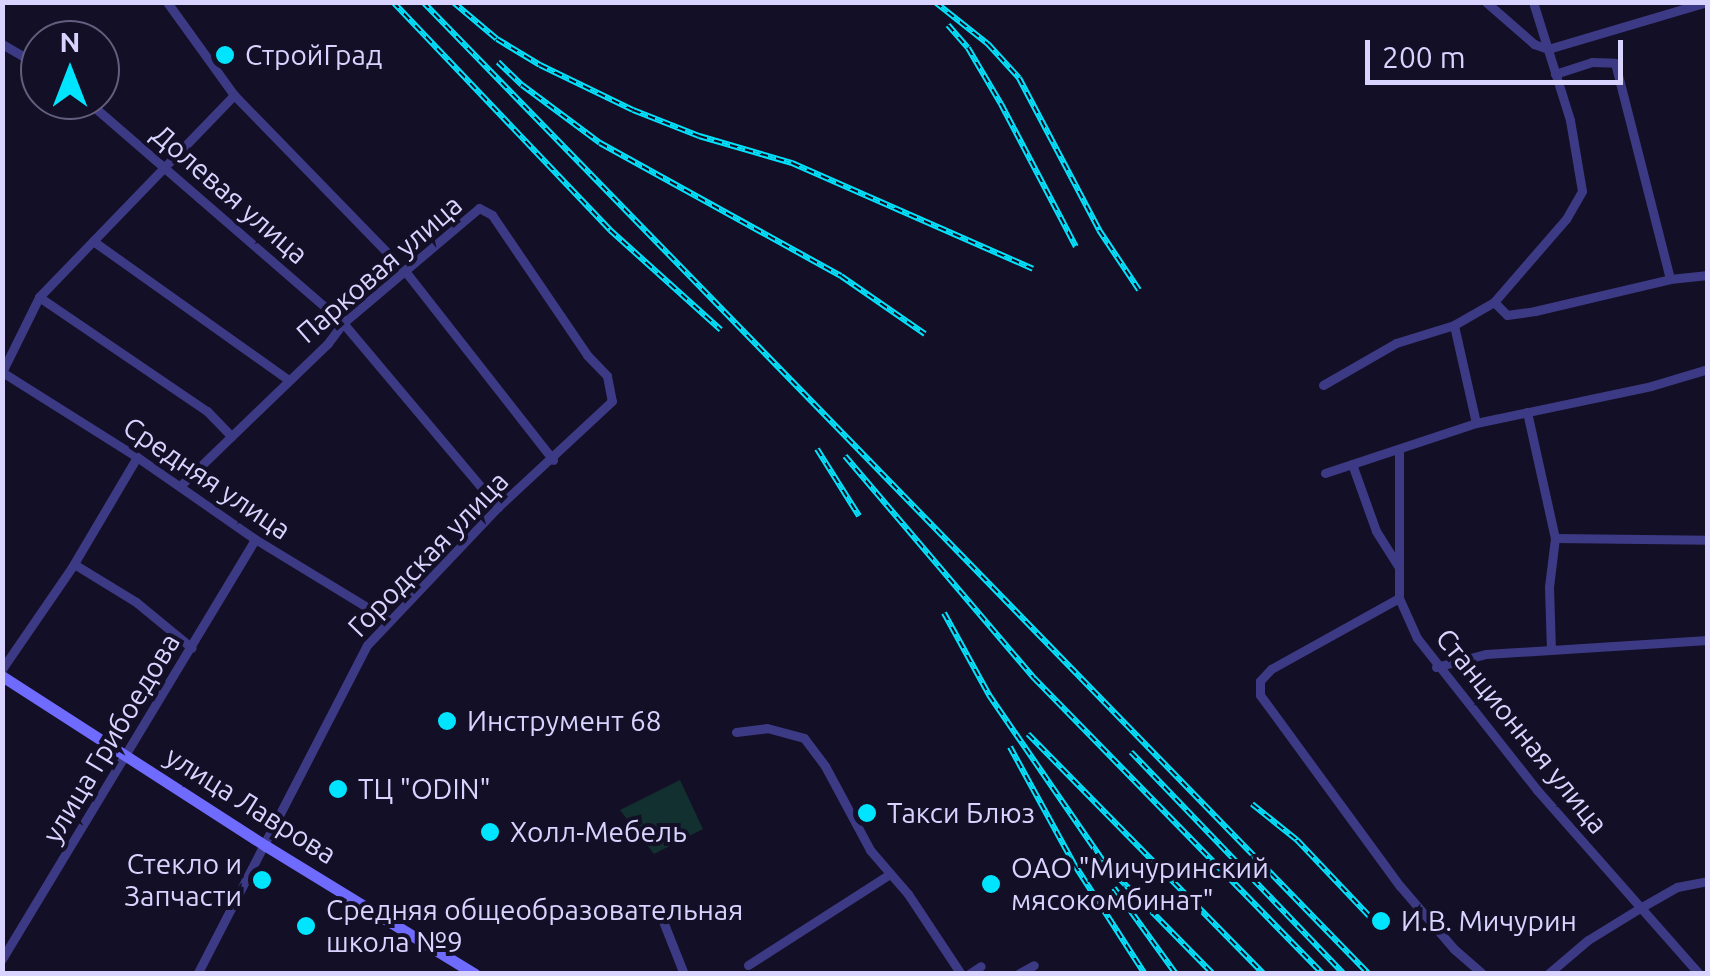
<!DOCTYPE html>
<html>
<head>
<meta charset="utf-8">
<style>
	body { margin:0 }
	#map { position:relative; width:1710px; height:976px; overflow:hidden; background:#130f26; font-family:Ubuntu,sans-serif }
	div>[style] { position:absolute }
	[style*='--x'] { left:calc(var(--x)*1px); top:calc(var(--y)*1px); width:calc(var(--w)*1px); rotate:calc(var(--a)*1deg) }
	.green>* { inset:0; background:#12302f }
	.street>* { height:9px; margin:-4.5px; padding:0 4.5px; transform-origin:4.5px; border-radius:4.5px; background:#3d3a85 }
	.secondary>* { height:11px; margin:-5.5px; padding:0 5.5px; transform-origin:5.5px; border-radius:5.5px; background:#6f6bff }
	.rail>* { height:6px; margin-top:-3px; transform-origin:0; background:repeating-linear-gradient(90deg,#130f26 0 8px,#00e5ff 0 16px); box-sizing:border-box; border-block:2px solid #00e5ff }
	.dots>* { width:28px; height:28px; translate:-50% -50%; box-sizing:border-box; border:5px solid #130f26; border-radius:50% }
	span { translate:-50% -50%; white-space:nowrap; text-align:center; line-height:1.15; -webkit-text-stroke:8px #130f26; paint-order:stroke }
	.poi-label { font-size:28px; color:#d9d4ff }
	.left { translate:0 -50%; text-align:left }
	.right { translate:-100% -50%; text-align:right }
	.street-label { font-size:28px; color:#d9d4ff }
	.frame { position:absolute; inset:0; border:5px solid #d9d4ff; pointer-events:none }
	.north { position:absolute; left:20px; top:20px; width:100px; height:100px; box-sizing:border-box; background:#130f26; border:2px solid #625e7d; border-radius:50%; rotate:0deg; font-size:28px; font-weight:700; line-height:40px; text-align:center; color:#d9d4ff }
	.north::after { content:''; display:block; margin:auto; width:35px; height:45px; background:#00e5ff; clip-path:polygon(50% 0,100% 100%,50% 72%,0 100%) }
	.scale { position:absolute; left:1365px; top:40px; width:258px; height:45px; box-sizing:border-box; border:5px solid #d9d4ff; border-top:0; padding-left:12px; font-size:30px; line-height:35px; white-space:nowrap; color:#d9d4ff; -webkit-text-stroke:8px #130f26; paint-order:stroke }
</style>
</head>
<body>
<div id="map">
	<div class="green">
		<div style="clip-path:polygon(680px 780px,703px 829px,654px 854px,620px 810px)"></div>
	</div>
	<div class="street">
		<div style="--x:167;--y:2;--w:115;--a:54.2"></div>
		<div style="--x:234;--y:95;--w:245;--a:45.8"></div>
		<div style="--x:405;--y:271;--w:240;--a:51.9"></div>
		<div style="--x:1486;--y:2;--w:64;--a:41.2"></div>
		<div style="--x:1534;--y:44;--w:15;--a:20"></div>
		<div style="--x:2;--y:44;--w:44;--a:30.1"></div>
		<div style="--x:1548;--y:49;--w:166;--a:-16.5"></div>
		<div style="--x:1555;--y:74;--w:39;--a:-18"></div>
		<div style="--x:1592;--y:62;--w:23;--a:2"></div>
		<div style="--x:1615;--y:63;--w:223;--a:75.7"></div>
		<div style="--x:86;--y:100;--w:340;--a:40.9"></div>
		<div style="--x:343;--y:323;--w:241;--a:49.9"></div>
		<div style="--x:93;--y:241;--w:238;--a:35.4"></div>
		<div style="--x:39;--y:297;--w:203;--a:34.2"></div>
		<div style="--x:207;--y:411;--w:35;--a:46"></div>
		<div style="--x:1494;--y:302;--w:18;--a:45"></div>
		<div style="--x:1507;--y:315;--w:28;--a:-8"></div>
		<div style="--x:1535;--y:311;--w:139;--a:-13.3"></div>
		<div style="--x:1670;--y:279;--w:38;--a:-6"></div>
		<div style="--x:2;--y:372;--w:160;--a:32.2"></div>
		<div style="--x:137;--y:457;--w:144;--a:34.8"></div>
		<div style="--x:255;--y:539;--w:156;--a:31.3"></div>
		<div style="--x:2;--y:372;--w:84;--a:-63.7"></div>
		<div style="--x:39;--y:297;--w:281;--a:-46"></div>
		<div style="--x:1323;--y:385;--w:84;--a:-29.9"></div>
		<div style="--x:1396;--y:343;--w:61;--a:-17.2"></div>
		<div style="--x:1527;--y:412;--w:129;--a:77.5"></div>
		<div style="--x:1555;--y:538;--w:49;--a:97"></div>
		<div style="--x:1549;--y:587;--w:62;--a:88.2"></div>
		<div style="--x:1476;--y:423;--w:100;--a:-102.7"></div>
		<div style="--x:1454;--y:325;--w:46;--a:-29.9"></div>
		<div style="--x:1494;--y:302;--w:110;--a:-49.1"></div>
		<div style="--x:1566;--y:219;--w:32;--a:-60"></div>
		<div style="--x:1582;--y:191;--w:72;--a:-99.6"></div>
		<div style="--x:1570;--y:120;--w:124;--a:-107.4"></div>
		<div style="--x:1399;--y:450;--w:148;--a:90"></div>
		<div style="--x:1399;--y:598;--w:44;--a:65.8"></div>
		<div style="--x:1417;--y:638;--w:194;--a:51.7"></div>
		<div style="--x:1537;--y:790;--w:245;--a:48.6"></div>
		<div style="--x:1352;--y:464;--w:71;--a:70.3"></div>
		<div style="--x:1376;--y:531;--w:41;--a:57.8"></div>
		<div style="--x:1325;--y:473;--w:159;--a:-18.3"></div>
		<div style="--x:1476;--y:423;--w:179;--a:-11.9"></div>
		<div style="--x:1651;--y:386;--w:59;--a:-16.6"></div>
		<div style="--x:180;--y:486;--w:206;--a:-44"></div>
		<div style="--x:328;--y:343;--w:25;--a:-53"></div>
		<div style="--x:343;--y:323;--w:178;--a:-40.2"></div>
		<div style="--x:479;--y:208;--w:15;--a:28"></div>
		<div style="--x:492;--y:215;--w:169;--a:55.8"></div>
		<div style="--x:587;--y:355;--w:29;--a:46"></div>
		<div style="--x:607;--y:376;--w:25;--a:79"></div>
		<div style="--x:612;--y:401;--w:156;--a:137.1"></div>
		<div style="--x:498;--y:507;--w:190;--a:133.5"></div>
		<div style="--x:367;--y:645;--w:370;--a:117.3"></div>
		<div style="--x:1555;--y:538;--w:153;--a:0.7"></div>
		<div style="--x:74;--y:564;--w:73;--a:31.5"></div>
		<div style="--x:136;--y:602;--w:72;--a:39.4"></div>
		<div style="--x:1399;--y:598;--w:146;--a:151"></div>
		<div style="--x:1271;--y:669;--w:16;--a:133"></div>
		<div style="--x:1260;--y:681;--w:14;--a:90"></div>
		<div style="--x:1260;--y:695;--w:237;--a:53.8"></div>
		<div style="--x:1400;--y:886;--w:83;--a:49.4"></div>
		<div style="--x:1454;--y:949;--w:38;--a:41"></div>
		<div style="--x:1436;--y:667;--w:52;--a:-14.6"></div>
		<div style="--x:1486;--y:654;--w:222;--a:-3.6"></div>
		<div style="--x:2;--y:669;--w:124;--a:-55.5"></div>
		<div style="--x:72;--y:567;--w:128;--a:-59.4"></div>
		<div style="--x:736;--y:732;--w:31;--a:-7"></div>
		<div style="--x:767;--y:728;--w:38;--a:15"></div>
		<div style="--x:804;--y:738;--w:35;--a:53"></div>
		<div style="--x:825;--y:766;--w:95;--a:61.8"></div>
		<div style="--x:870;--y:850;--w:58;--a:49.2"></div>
		<div style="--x:908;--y:894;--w:96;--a:56.5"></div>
		<div style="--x:659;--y:911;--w:68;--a:68.4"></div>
		<div style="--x:2;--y:959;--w:490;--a:-58.9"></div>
		<div style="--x:748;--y:965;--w:169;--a:-32.7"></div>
		<div style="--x:969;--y:974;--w:14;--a:-34"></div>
		<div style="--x:1018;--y:974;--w:18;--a:-29"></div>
		<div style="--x:1548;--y:974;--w:52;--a:-40.4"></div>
		<div style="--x:1588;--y:940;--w:61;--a:-31.6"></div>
		<div style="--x:1640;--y:908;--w:43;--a:-29.6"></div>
		<div style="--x:1677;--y:887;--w:32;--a:-11"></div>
	</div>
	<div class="secondary">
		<div style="--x:2;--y:676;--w:314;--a:32.8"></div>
		<div style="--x:266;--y:846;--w:245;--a:31.5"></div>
	</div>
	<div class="rail">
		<div style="--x:393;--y:2;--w:315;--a:46.4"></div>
		<div style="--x:610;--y:230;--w:149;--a:42"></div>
		<div style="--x:423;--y:2;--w:1356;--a:45.78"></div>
		<div style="--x:453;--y:2;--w:57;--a:40.1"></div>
		<div style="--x:497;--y:39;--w:50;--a:31.2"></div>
		<div style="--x:540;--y:65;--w:103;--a:25.8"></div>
		<div style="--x:633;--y:110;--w:71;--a:21.5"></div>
		<div style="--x:699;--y:136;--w:97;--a:16.2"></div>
		<div style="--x:792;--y:163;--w:263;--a:23.7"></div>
		<div style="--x:935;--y:2;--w:68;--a:38.4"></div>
		<div style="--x:988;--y:44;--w:46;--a:47.6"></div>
		<div style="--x:1019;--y:78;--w:172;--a:62.2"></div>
		<div style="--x:1099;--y:230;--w:72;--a:56.3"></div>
		<div style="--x:948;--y:25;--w:30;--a:49"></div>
		<div style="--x:968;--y:48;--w:65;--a:59.5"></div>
		<div style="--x:1001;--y:104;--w:161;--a:62.3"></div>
		<div style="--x:498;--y:62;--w:33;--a:44"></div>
		<div style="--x:522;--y:85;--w:97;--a:36.6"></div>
		<div style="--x:600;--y:143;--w:275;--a:28.9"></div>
		<div style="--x:841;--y:276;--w:102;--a:34.6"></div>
		<div style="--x:817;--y:449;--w:79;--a:57.9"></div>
		<div style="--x:845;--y:456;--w:292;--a:49.6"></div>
		<div style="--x:1034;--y:678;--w:414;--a:45.7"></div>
		<div style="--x:944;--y:613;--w:94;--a:61.2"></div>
		<div style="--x:989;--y:695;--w:205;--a:55.5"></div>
		<div style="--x:1105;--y:864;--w:154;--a:45.5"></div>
		<div style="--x:1028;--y:734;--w:337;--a:45.5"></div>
		<div style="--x:1010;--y:747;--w:133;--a:61.3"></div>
		<div style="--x:1074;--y:864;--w:131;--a:57.2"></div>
		<div style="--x:1131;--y:752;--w:308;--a:46.2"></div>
		<div style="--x:1252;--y:804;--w:58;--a:38.7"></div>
		<div style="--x:1297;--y:840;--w:112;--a:46.5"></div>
		<div style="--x:1114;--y:888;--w:106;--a:54.2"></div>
	</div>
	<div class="dots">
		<div style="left:225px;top:55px;background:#00e5ff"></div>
		<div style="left:447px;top:721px;background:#00e5ff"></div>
		<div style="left:338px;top:789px;background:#00e5ff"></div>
		<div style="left:867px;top:813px;background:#00e5ff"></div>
		<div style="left:490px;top:832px;background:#00e5ff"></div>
		<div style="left:262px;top:880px;background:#00e5ff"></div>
		<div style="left:991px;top:884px;background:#00e5ff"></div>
		<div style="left:1381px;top:921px;background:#00e5ff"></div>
		<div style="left:306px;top:926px;background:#00e5ff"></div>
	</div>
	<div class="poi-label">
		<span class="left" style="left:245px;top:55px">СтройГрад</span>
		<span class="left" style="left:467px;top:721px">Инструмент 68</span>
		<span class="left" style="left:358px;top:789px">ТЦ "ODIN"</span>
		<span class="left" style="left:887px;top:813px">Такси Блюз</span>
		<span class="left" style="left:510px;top:832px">Холл-Мебель</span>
		<span class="right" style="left:242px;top:880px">Стекло и<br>Запчасти</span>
		<span class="left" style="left:1011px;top:884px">ОАО "Мичуринский<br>мясокомбинат"</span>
		<span class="left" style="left:326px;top:926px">Средняя общеобразовательная<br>школа №9</span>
		<span class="left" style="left:1401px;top:921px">И.В. Мичурин</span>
	</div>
	<div class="street-label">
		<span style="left:230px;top:194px;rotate:41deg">Долевая улица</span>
		<span style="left:379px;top:269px;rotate:-41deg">Парковая улица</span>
		<span style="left:207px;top:478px;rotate:34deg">Средняя улица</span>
		<span style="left:428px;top:554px;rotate:-46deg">Городская улица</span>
		<span style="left:1522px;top:731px;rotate:51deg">Станционная улица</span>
		<span style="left:111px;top:738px;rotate:-59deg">улица Грибоедова</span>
		<span style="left:251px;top:805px;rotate:32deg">улица Лаврова</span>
	</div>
	<div class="frame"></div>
	<div class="north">N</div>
	<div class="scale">200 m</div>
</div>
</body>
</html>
